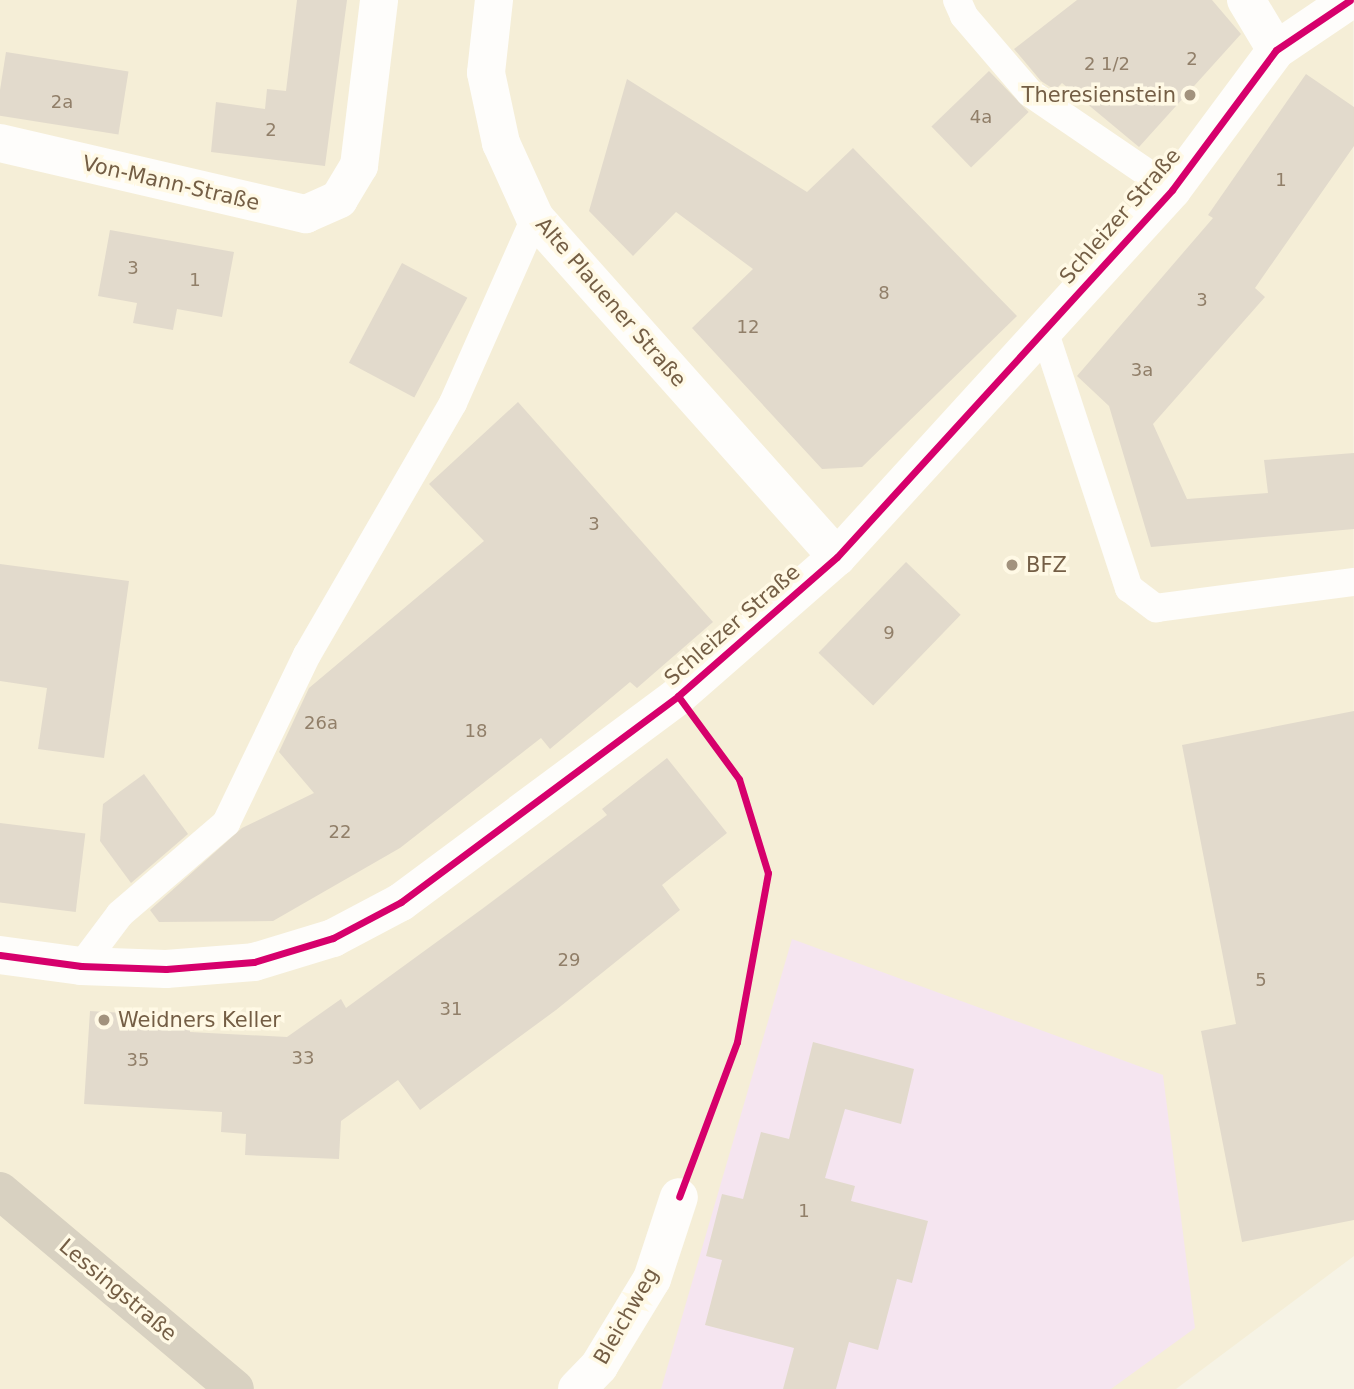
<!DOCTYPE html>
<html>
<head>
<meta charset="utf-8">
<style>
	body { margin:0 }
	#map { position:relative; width:1354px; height:1389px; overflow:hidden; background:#f6f3e5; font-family:"DejaVu Sans",sans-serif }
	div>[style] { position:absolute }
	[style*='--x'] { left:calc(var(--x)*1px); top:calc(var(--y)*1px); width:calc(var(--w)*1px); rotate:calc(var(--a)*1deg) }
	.residential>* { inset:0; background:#f5eed7 }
	.education>* { inset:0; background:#f5e5f0 }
	.building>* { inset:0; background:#e2dacc; transform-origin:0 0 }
	.service>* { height:28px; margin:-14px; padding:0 14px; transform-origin:14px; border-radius:14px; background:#fefdfb }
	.minor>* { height:38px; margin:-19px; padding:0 19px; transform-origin:19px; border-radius:19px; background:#fefdfb }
	.primary>* { height:38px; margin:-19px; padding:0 19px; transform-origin:19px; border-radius:19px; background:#d8d1c1 }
	.cycleway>* { height:7px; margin:-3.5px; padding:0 3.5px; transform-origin:3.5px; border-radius:3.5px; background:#d6006c }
	.dots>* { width:19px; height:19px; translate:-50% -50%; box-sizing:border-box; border:4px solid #fff9e5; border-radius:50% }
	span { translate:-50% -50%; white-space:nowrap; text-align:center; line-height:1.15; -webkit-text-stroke:7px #fff9e5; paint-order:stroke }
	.number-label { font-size:18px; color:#917f69 }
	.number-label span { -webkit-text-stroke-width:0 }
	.poi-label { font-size:21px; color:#745e45 }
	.right { translate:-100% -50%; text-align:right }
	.left { translate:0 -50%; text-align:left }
	.street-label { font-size:21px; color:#745e45 }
</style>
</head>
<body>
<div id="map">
	<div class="residential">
		<div style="clip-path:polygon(0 0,1353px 0,1354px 1256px,1176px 1389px,0 1389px)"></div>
	</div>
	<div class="education">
		<div style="clip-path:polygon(792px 939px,1163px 1075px,1195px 1328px,1111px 1389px,661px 1389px)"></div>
	</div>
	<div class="building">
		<div style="clip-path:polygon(297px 0,347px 0,325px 166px,211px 152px,216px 102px,265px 109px,267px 89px,286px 91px)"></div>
		<div style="clip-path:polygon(1077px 0,1212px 0,1241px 34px,1139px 147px,1062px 83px,1055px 90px,1041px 81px,1014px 49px)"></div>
		<div style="left:6px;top:52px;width:124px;height:64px;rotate:9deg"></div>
		<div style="left:989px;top:71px;width:57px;height:80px;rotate:46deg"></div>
		<div style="clip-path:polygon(1306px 74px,1354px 107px,1354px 146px,1255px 288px,1265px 297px,1153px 424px,1187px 499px,1268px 493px,1264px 460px,1354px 453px,1354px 529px,1151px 547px,1109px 406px,1077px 376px,1213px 218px,1208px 215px)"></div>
		<div style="clip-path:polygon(627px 79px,807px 192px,853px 148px,1017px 316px,862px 467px,822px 469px,692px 328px,753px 269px,676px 212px,633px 256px,589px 211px)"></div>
		<div style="clip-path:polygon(110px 230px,234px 252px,222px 317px,177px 309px,173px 330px,133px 323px,137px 303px,98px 296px)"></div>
		<div style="left:402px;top:263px;width:74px;height:113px;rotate:28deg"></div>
		<div style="clip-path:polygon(518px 402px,713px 622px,637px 688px,630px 682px,550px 749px,541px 738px,400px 848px,273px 921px,159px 922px,150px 910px,242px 828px,314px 793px,279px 752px,309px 688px,484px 541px,429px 484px)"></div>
		<div style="left:906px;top:562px;width:76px;height:126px;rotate:44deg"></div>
		<div style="clip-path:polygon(0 564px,129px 581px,104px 758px,38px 749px,47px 688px,0 681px)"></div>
		<div style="clip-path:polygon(1354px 711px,1354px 1220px,1242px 1242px,1201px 1031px,1236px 1024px,1182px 745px)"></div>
		<div style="clip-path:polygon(667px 758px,727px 833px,662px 885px,680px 910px,556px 1010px,420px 1110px,398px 1080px,341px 1121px,339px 1159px,245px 1155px,246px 1134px,221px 1132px,222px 1112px,84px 1104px,90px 1011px,191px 1017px,190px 1032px,287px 1037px,341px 999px,346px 1008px,482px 909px,607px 815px,602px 809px)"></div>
		<div style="clip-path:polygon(144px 774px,188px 834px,131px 883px,100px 841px,103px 804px)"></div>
		<div style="left:0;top:823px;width:86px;height:79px;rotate:7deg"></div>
		<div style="clip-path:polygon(813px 1042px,914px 1069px,901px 1124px,845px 1109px,825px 1178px,855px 1186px,851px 1201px,928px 1221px,912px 1283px,897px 1279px,878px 1350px,849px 1342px,836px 1389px,783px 1389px,794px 1348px,705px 1325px,722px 1260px,706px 1256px,722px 1194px,743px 1199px,761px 1132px,789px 1139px)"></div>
	</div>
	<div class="service">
		<div style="--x:957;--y:0;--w:17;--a:66"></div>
		<div style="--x:964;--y:16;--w:101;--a:49.4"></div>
		<div style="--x:1030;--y:93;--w:172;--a:34.3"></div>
		<div style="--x:1044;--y:330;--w:272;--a:71.8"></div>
		<div style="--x:1129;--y:588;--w:34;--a:37"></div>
		<div style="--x:1156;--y:608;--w:200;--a:-7.5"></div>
		<div style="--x:81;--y:966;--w:65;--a:-53.1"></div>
		<div style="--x:120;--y:914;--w:140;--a:-40.6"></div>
		<div style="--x:226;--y:823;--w:187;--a:-64.3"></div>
		<div style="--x:307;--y:655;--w:291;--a:-59.9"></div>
		<div style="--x:453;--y:403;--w:202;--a:-66.1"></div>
	</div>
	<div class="minor">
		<div style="--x:494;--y:0;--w:73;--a:96.3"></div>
		<div style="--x:486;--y:73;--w:72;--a:77.9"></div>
		<div style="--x:501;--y:143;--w:82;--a:65.6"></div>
		<div style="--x:535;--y:218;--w:454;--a:48.3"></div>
		<div style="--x:1246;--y:0;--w:58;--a:59"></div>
		<div style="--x:0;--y:143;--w:314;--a:13.1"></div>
		<div style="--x:306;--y:214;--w:36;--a:-24"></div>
		<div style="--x:339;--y:199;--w:39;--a:-59"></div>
		<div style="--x:359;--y:166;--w:167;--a:-83.1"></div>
		<div style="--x:0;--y:955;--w:82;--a:7.7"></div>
		<div style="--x:81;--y:966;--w:85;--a:2"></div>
		<div style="--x:166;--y:969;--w:88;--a:-4.5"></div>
		<div style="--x:254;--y:962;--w:83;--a:-16.9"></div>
		<div style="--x:333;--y:938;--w:77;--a:-27.9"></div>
		<div style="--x:401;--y:902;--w:345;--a:-36.6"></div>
		<div style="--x:678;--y:696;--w:211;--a:-41.2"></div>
		<div style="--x:837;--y:557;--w:497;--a:-47.6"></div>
		<div style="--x:1172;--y:190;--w:174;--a:-53.4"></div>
		<div style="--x:1276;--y:50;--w:89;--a:-34"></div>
		<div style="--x:577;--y:1389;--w:32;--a:-46"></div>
		<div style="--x:599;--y:1366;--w:102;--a:-58.7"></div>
		<div style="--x:652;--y:1279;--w:86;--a:-71.8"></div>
	</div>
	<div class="primary">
		<div style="--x:0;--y:1191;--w:307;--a:40.1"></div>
	</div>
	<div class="cycleway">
		<div style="--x:678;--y:696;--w:103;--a:53.7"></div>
		<div style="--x:739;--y:779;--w:98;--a:72.9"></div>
		<div style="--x:768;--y:873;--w:172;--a:100.4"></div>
		<div style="--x:737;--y:1042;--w:165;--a:110.5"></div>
		<div style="--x:0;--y:955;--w:82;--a:7.7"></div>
		<div style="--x:81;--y:966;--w:85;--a:2"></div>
		<div style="--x:166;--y:969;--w:88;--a:-4.5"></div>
		<div style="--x:254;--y:962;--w:83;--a:-16.9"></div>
		<div style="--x:333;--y:938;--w:77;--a:-27.9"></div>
		<div style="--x:401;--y:902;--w:345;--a:-36.6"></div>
		<div style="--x:678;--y:696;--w:211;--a:-41.2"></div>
		<div style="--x:837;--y:557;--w:497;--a:-47.6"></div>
		<div style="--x:1172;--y:190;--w:174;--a:-53.4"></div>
		<div style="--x:1276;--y:50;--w:89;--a:-34"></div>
	</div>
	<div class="dots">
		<div style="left:1190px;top:95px;background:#a2927d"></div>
		<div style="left:1012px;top:565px;background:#a2927d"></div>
		<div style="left:104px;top:1020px;background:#a2927d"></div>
	</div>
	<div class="number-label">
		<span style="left:1192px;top:59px">2</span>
		<span style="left:1107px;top:64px">2 1/2</span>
		<span style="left:62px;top:102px">2a</span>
		<span style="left:981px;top:117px">4a</span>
		<span style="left:271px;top:130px">2</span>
		<span style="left:1281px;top:180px">1</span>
		<span style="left:133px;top:268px">3</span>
		<span style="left:195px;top:280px">1</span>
		<span style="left:884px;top:293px">8</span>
		<span style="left:1202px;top:300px">3</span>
		<span style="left:748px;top:327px">12</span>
		<span style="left:1142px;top:370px">3a</span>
		<span style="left:594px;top:524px">3</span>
		<span style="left:889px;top:633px">9</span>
		<span style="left:321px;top:723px">26a</span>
		<span style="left:476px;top:731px">18</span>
		<span style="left:340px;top:832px">22</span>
		<span style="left:569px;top:960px">29</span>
		<span style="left:1261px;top:980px">5</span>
		<span style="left:451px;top:1009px">31</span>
		<span style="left:303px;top:1058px">33</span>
		<span style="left:138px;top:1060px">35</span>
		<span style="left:804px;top:1211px">1</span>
	</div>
	<div class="poi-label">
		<span class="right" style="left:1176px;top:95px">Theresienstein</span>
		<span class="left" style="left:1026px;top:565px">BFZ</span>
		<span class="left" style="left:118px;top:1020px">Weidners Keller</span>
	</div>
	<div class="street-label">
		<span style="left:171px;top:183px;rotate:13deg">Von-Mann-Straße</span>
		<span style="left:1120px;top:216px;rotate:-49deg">Schleizer Straße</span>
		<span style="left:611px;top:302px;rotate:49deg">Alte Plauener Straße</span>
		<span style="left:732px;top:625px;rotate:-41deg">Schleizer Straße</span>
		<span style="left:118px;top:1290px;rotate:40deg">Lessingstraße</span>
		<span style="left:626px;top:1316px;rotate:-60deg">Bleichweg</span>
	</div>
</div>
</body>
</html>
